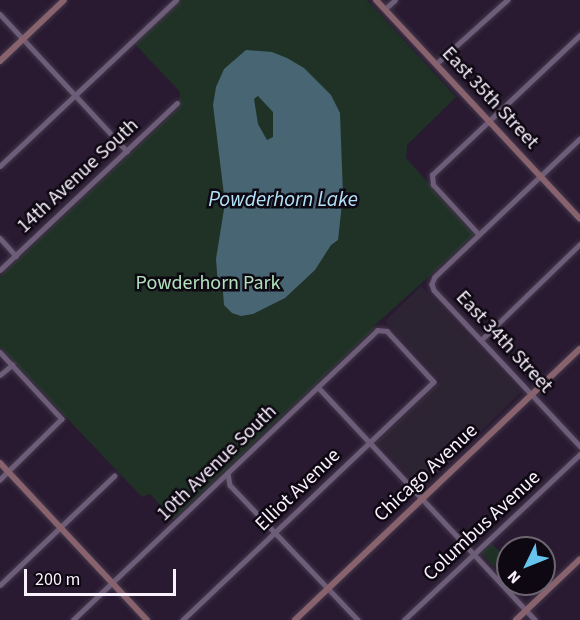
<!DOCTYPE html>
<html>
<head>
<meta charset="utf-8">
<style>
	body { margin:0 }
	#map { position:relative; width:580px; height:620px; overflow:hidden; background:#291a31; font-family:"Source Sans 3",sans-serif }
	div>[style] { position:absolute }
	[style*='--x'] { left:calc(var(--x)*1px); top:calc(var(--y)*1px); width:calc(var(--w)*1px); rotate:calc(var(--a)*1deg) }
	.education>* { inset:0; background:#2d2433 }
	.green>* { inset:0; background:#1f3225 }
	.water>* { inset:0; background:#476573 }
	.roads { filter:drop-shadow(0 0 2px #44384b) drop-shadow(0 0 2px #44384b) }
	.street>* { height:4.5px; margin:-2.25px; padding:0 2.25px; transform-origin:2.25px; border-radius:2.25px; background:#6e5d79 }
	.secondary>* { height:6px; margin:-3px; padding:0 3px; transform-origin:3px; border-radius:3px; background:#88626d }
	span { translate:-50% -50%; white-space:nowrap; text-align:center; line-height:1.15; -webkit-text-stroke:5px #0e0812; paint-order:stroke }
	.street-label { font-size:20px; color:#f9f1fe }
	.park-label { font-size:20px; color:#b1e1bd }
	.water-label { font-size:21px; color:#b3e2f8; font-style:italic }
	.north { position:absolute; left:496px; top:536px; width:60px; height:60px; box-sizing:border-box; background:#0e0812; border:2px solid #6c6570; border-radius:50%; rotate:227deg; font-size:16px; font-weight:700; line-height:24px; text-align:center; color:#f9f1fe }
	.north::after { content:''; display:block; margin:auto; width:21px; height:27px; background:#66c4ef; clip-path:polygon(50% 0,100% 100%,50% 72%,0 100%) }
	.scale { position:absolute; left:24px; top:569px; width:152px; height:27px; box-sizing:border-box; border:3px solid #f9f1fe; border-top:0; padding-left:8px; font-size:18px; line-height:21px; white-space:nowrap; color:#f9f1fe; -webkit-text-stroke:4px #0e0812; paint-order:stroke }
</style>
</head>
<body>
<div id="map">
	<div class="education">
		<div style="clip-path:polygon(421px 286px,521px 392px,422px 489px,377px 442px,441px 381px,385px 321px)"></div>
	</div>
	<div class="green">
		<div style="clip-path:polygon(181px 0,367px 0,456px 97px,407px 145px,406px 158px,475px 235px,374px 326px,375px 328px,174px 520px,150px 494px,142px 497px,0 348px,0 276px,177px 109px,180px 92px,134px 43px)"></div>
		<div style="clip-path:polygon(491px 543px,508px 560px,508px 568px,501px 574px,481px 553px)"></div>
	</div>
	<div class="water">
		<div style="clip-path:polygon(evenodd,246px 50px,272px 52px,287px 58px,304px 68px,331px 95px,340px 113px,343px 195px,338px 240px,331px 245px,315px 270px,285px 298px,253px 314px,241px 316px,232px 313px,224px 305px,223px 292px,218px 286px,216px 259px,225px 203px,213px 105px,216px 87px,224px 69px,246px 50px,258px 96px,273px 112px,273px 137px,267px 140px,258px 124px,254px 99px,258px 96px)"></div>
	</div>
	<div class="roads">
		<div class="street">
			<div style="--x:385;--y:9;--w:13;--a:-42"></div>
			<div style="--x:0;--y:14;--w:187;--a:47.2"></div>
			<div style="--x:436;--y:64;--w:96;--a:-42"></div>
			<div style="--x:580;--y:139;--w:200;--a:136.4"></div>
			<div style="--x:435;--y:277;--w:8;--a:113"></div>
			<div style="--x:432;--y:284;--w:6;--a:72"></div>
			<div style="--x:434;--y:290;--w:214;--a:46.9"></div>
			<div style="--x:0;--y:166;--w:242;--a:-43.3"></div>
			<div style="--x:479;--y:235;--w:68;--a:-132.6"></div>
			<div style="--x:433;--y:185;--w:10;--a:-96"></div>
			<div style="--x:432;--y:175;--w:204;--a:-43.4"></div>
			<div style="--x:0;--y:238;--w:24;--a:48"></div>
			<div style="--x:0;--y:270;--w:243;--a:-43.3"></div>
			<div style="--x:481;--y:340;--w:138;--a:-44.1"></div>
			<div style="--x:0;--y:352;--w:91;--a:47.2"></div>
			<div style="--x:62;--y:419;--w:87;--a:135.5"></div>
			<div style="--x:0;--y:375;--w:16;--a:-40"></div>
			<div style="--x:318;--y:387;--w:318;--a:47"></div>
			<div style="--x:228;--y:473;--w:12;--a:81"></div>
			<div style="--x:230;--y:485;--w:186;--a:46.5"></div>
			<div style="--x:0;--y:585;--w:158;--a:-43.7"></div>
			<div style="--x:73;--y:620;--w:420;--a:-43.6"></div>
			<div style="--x:377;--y:330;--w:10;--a:6"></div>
			<div style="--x:387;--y:331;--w:69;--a:47.3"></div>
			<div style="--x:434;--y:382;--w:346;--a:136.5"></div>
			<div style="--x:404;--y:620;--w:242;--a:-43.3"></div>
		</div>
		<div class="secondary">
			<div style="--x:376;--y:0;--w:299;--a:47"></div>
			<div style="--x:0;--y:61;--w:88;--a:-43.6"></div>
			<div style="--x:0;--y:463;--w:215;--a:46.9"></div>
			<div style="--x:295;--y:620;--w:393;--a:-43.6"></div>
			<div style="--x:516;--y:620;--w:88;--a:-43.6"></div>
		</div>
	</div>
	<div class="street-label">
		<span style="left:490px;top:98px;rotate:47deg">East 35th Street</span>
		<span style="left:78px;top:176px;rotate:-43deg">14th Avenue South</span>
		<span style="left:504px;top:342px;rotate:47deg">East 34th Street</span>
		<span style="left:217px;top:463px;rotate:-44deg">10th Avenue South</span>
		<span style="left:426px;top:473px;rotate:-43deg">Chicago Avenue</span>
		<span style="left:298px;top:490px;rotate:-44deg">Elliot Avenue</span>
		<span style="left:482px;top:526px;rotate:-43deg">Columbus Avenue</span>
	</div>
	<div class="park-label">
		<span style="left:208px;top:283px">Powderhorn Park</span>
	</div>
	<div class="water-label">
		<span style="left:283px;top:199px">Powderhorn Lake</span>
	</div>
	<div class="north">N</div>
	<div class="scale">200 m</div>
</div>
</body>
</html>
